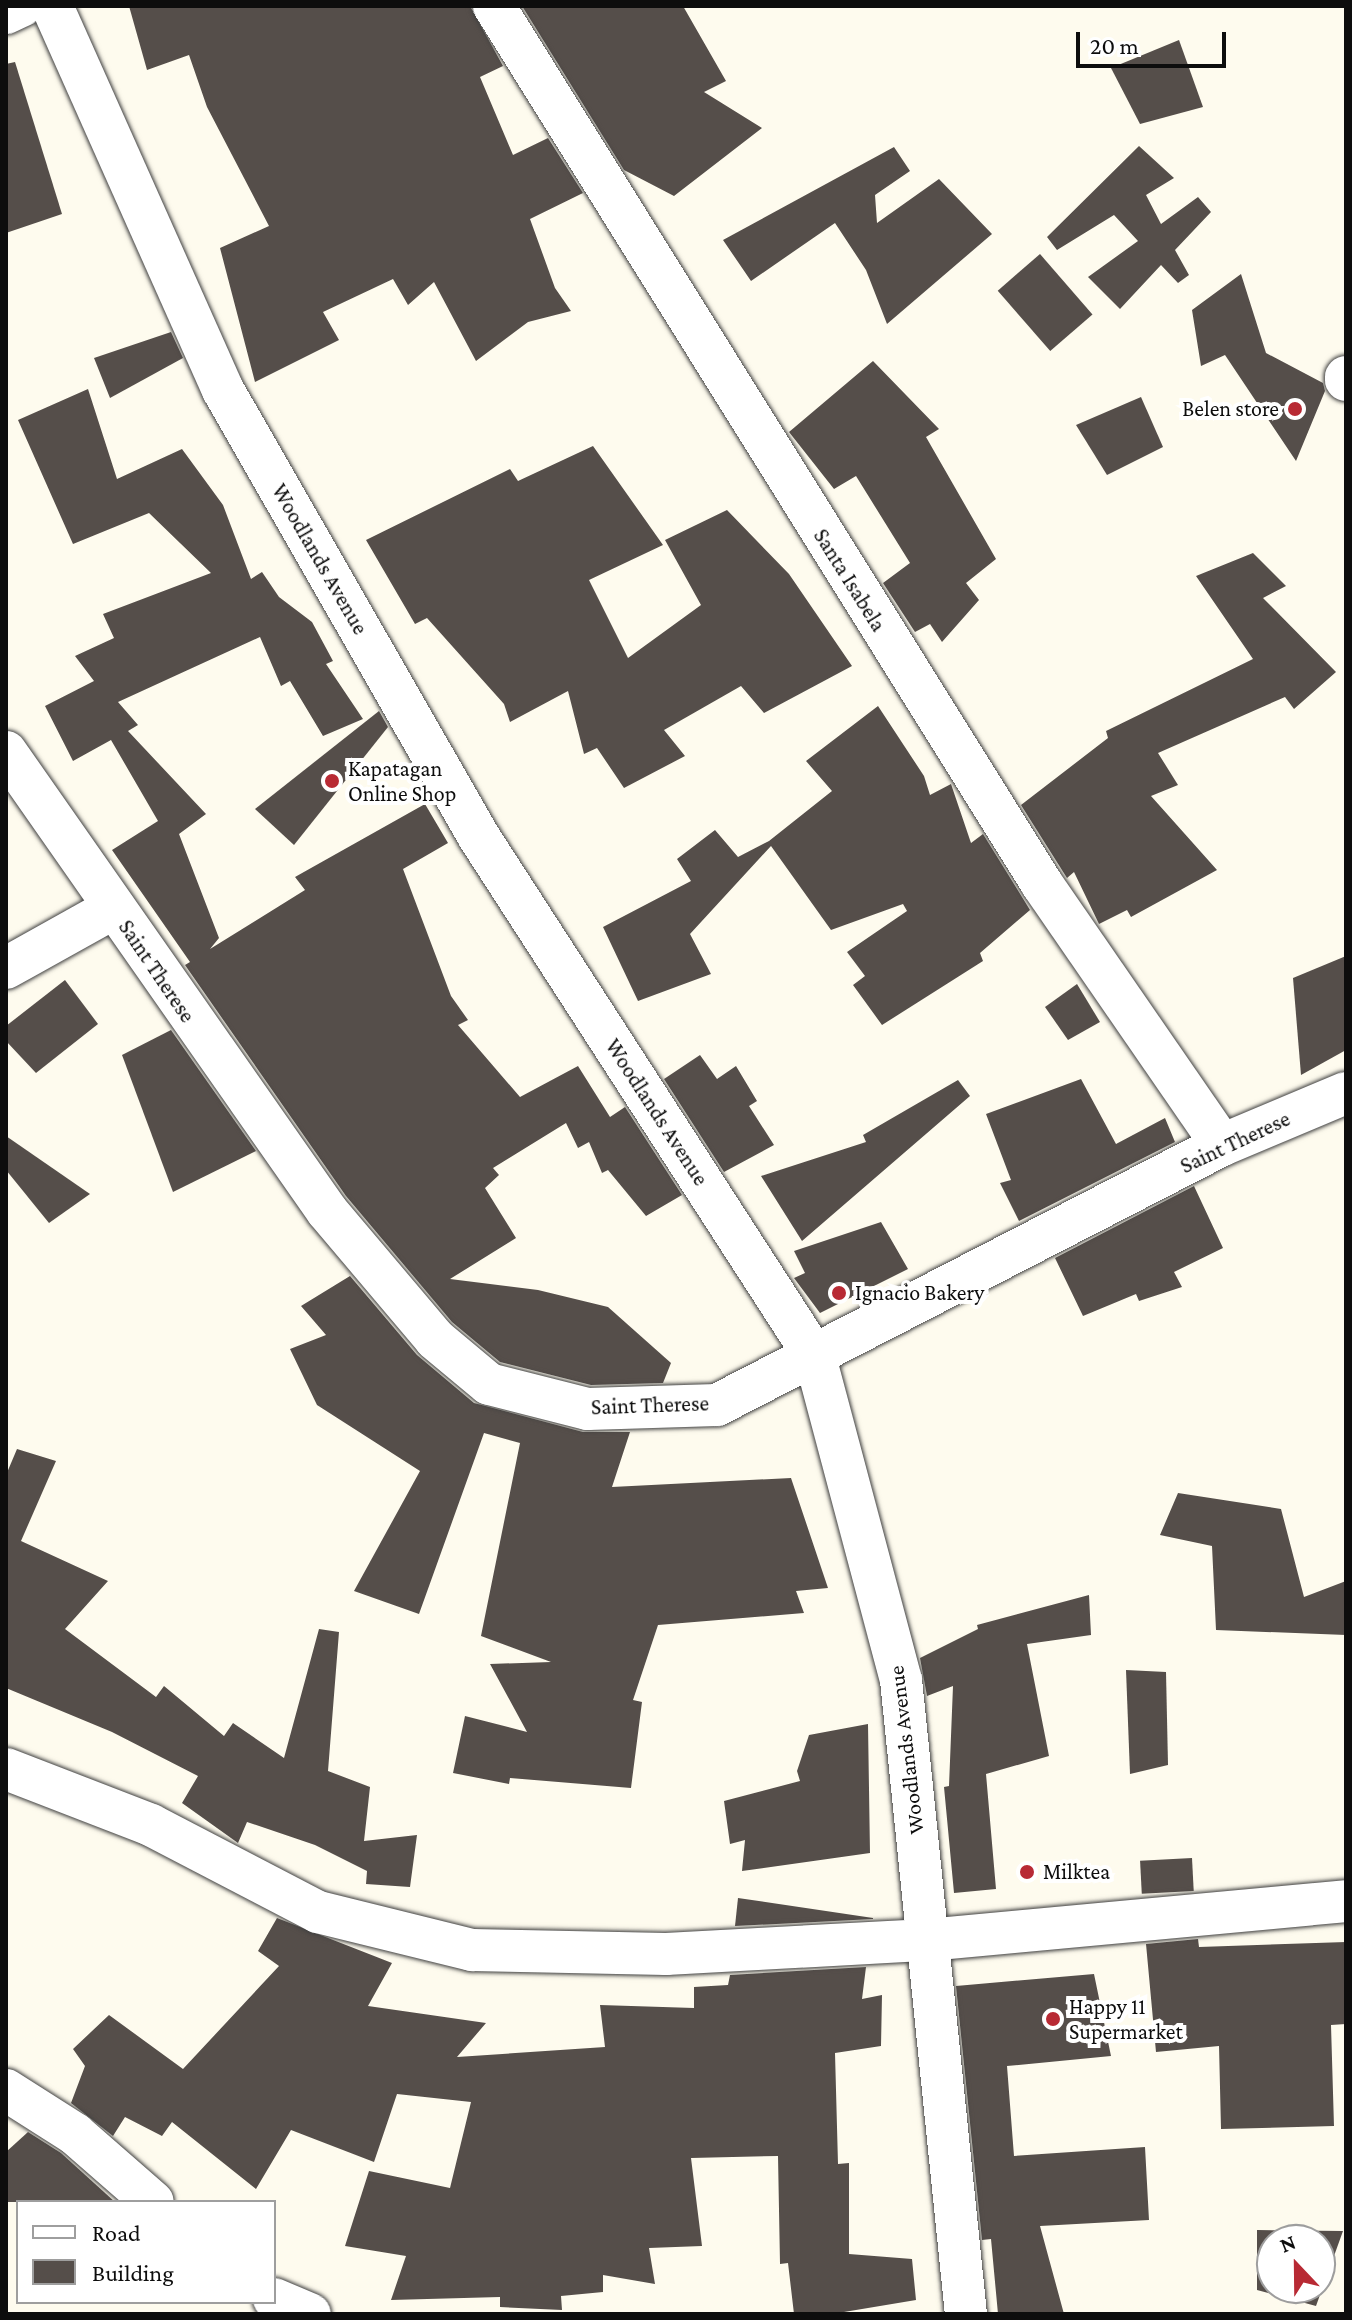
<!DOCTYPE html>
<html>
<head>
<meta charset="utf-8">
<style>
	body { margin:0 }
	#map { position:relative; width:1352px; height:2320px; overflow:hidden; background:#fefbee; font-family:"Crimson Pro",serif }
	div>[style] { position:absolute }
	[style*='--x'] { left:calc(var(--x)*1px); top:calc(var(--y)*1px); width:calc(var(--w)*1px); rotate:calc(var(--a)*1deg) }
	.building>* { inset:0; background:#554e4a; transform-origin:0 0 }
	.roads { filter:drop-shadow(0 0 2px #404040) drop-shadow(0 0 2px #404040) }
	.street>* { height:42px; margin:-21px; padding:0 21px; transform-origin:21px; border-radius:21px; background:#fff }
	.dots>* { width:22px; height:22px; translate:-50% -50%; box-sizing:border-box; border:4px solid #fff; border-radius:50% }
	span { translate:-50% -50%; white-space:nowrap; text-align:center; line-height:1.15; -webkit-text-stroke:8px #fff; paint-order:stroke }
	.poi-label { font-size:22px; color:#0d0d0d }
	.right { translate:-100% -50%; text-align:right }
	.left { translate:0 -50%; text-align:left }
	.street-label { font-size:22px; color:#0d0d0d }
	.frame { position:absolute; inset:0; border:8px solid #0d0d0d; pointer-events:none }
	.legend { position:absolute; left:16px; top:2200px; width:260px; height:104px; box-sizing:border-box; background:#fff; border:2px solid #9e9e9e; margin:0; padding:10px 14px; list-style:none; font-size:24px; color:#0d0d0d }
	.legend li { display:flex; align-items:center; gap:16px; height:40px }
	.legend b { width:40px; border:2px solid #9e9e9e }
	.north { position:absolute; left:1256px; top:2224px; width:80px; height:80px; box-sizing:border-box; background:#fff; border:2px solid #9e9e9e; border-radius:50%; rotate:338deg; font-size:22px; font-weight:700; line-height:32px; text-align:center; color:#0d0d0d }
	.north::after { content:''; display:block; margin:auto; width:28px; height:36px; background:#b82a34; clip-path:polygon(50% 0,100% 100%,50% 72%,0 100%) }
	.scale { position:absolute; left:1076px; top:32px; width:150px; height:36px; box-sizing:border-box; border:4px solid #0d0d0d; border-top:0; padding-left:10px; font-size:24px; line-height:28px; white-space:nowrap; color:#0d0d0d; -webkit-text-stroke:6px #fff; paint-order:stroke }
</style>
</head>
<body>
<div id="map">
	<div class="building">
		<div style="clip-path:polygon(129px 6px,470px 6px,503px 66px,480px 77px,513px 155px,548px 138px,583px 193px,530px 219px,555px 288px,571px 311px,528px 322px,476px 361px,434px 282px,408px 305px,393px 279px,323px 312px,339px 340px,255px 382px,220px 248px,269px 226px,207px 107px,189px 55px,147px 70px)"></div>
		<div style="clip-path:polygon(522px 6px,683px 6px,726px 81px,704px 92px,762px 128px,674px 196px,624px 170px)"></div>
		<div style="clip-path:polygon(1179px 40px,1203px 107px,1140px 124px,1111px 68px)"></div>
		<div style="clip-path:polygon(15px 62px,62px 214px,6px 233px,6px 64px)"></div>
		<div style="clip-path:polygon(1139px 146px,1174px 178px,1146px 195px,1161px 224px,1198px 197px,1211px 212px,1175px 250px,1189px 275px,1178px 283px,1161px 265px,1120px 309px,1088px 277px,1138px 241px,1114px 215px,1057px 250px,1047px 237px)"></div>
		<div style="clip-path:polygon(894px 147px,910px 171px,875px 195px,877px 223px,939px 179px,992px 234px,887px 324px,866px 270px,835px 223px,751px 281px,723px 240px)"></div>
		<div style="left:1040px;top:254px;width:80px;height:56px;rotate:49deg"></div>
		<div style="clip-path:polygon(1241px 274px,1266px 353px,1323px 383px,1325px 391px,1296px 461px,1225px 355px,1201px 366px,1192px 310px)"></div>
		<div style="clip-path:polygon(171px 332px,183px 358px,110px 398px,94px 358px)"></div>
		<div style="clip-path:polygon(873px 361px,939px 429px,926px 437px,996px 559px,966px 583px,979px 600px,942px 642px,930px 624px,915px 632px,883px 583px,910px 563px,856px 476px,834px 489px,789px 432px)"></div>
		<div style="clip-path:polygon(88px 389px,117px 479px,182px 449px,223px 505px,251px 579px,262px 572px,279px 597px,312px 622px,333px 661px,326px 664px,363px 719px,323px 736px,290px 681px,281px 686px,260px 637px,118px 702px,138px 725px,128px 731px,206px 814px,179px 834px,219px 938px,210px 949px,305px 890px,295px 877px,425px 804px,448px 843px,403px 869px,451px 996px,468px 1020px,458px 1025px,520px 1097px,578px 1066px,610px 1117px,625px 1107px,682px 1195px,646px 1216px,608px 1170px,602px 1173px,589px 1142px,578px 1148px,566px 1123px,493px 1168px,499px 1175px,485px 1188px,516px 1238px,450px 1279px,538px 1290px,608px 1307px,671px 1363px,663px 1383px,591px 1385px,500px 1362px,452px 1322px,346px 1196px,185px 965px,190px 962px,112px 850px,158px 821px,111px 740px,73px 761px,45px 706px,94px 681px,75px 656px,114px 638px,103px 614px,211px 573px,149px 513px,73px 544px,18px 420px)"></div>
		<div style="clip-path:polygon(1141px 397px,1163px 447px,1107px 475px,1076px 425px)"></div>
		<div style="clip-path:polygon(593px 446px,663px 545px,589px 580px,628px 658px,701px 605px,665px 540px,727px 510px,789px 574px,852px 666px,764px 713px,741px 686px,664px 730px,685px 756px,624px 788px,597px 748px,584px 754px,568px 691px,510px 722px,504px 704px,427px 618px,415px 624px,366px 540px,510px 469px,518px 481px)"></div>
		<div style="clip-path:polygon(1253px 553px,1286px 586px,1263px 598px,1336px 672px,1294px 709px,1285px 697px,1158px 753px,1178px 785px,1151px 796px,1217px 870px,1131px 917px,1127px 910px,1099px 924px,1074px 872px,1067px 878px,1021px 805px,1108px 738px,1106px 731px,1253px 659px,1196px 576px)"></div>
		<div style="clip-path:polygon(878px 706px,924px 776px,930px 795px,951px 784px,971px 843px,983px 834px,1030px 910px,980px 953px,983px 961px,882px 1025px,853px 985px,865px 976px,847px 952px,907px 911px,903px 904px,831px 930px,771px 846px,690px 934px,711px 974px,638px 1001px,603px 927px,691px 881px,677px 859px,715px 830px,738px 857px,769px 841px,832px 791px,806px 761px)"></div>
		<div style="clip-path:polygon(379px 711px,388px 727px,294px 845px,255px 809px)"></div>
		<div style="clip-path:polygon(1346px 956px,1346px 1050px,1301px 1075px,1293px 978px)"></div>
		<div style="clip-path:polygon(65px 980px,98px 1024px,36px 1073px,6px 1041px,6px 1026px)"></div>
		<div style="clip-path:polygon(1077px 984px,1100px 1022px,1068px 1040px,1045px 1007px)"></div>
		<div style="clip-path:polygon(171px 1030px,256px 1151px,173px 1192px,122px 1055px)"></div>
		<div style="clip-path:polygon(700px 1055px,717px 1079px,736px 1066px,757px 1101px,749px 1106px,774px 1145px,724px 1172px,664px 1079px)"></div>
		<div style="clip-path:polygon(1081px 1079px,1116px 1144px,1165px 1118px,1175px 1142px,1019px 1221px,1000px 1183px,1011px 1180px,986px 1114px)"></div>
		<div style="clip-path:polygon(958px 1080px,970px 1096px,802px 1241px,761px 1176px,866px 1142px,863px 1135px)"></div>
		<div style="clip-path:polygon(6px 1136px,90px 1194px,49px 1223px,6px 1170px)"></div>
		<div style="clip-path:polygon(1194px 1186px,1223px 1248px,1174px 1272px,1182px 1287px,1139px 1301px,1136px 1294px,1083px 1316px,1055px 1258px)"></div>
		<div style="clip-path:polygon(881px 1222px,908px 1269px,820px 1313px,794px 1278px,805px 1273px,794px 1251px)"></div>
		<div style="clip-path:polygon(350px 1276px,417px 1355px,474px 1403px,583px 1432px,630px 1432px,612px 1487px,791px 1478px,828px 1588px,796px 1591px,804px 1613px,658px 1625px,633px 1700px,642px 1702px,631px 1788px,510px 1778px,509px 1784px,453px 1773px,465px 1716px,527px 1732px,490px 1664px,551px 1662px,481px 1636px,520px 1443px,484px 1433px,419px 1614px,354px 1591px,420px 1471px,317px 1405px,290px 1349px,326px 1335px,301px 1306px)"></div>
		<div style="clip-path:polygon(17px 1449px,56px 1461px,21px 1541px,108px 1581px,65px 1629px,156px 1697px,164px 1686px,224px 1736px,233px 1723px,284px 1758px,319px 1629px,339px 1632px,328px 1771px,370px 1787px,364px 1841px,417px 1835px,410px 1887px,366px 1884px,367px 1871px,315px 1845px,247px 1822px,238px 1843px,182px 1803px,198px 1776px,112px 1732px,6px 1688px,6px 1475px)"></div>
		<div style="clip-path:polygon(1178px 1493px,1281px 1509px,1304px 1597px,1346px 1581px,1346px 1635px,1216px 1630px,1212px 1546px,1160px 1535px)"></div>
		<div style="clip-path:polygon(1089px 1595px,1091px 1635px,1027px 1644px,1049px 1756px,986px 1774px,996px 1889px,954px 1893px,944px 1787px,949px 1786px,953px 1686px,927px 1696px,920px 1658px,978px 1629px,977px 1625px)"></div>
		<div style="clip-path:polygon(1126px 1670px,1166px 1672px,1168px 1765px,1130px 1774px)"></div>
		<div style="clip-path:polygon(868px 1724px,870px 1853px,742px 1871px,745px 1840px,730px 1844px,724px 1801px,800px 1781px,797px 1771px,809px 1735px)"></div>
		<div style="left:1192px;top:1858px;width:33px;height:52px;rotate:87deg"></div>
		<div style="clip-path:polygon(738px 1898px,873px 1918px,873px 1919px,735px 1926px)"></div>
		<div style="clip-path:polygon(277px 1918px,392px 1963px,368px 2006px,486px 2023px,457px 2057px,605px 2047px,600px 2005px,694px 2008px,694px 1987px,728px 1985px,730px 1975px,866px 1967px,862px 1999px,882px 1995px,881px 2046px,835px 2053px,838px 2164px,849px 2163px,849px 2254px,912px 2259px,916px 2300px,832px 2314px,794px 2314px,788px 2263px,780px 2264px,778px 2156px,691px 2158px,702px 2246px,649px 2248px,655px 2284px,603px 2275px,603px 2292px,561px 2296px,562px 2310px,500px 2307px,500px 2297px,391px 2300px,406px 2256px,345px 2246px,369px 2171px,450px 2188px,471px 2102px,397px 2094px,374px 2162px,291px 2130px,256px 2189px,172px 2122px,162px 2136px,125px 2117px,113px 2136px,71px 2103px,85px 2066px,73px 2049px,109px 2015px,183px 2069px,279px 1966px,258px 1951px)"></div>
		<div style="clip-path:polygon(1198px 1939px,1199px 1947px,1346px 1942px,1346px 2024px,1331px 2025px,1334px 2126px,1221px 2129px,1219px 2046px,1156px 2052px,1146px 1944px)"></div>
		<div style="clip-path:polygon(1094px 1974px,1111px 2056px,1007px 2066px,1014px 2156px,1145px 2147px,1149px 2220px,1040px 2226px,1064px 2314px,998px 2314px,991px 2239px,982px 2240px,956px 1986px)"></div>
		<div style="clip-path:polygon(28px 2132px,61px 2153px,115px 2202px,6px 2202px,6px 2152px)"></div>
		<div style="clip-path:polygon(evenodd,1257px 2230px,1343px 2231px,1316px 2306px,1257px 2290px,1257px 2230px,1272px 2240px,1320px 2240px,1320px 2288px,1272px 2288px,1272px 2240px)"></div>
	</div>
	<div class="roads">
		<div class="street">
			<div style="--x:52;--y:6;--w:420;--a:66"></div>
			<div style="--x:223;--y:390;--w:515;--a:60.2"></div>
			<div style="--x:479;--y:837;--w:619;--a:57.13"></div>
			<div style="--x:815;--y:1357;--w:334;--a:75.1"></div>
			<div style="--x:901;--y:1680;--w:637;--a:84.15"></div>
			<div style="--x:494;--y:6;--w:1035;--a:58.03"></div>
			<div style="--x:1042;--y:884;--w:317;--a:55.4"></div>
			<div style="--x:6;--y:13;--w:17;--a:-25"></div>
			<div style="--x:1346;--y:377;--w:3;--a:90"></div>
			<div style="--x:6;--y:752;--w:560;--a:55.03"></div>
			<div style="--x:327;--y:1211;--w:167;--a:49.8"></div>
			<div style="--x:435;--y:1339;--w:70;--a:39.8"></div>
			<div style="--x:489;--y:1384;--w:102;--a:14.2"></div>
			<div style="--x:588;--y:1409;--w:129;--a:-1.8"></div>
			<div style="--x:717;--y:1405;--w:568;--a:-27.24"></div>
			<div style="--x:1222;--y:1145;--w:134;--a:-22.8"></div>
			<div style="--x:6;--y:968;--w:124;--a:-29.1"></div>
			<div style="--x:6;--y:1769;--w:155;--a:21.1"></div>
			<div style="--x:151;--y:1825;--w:188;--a:27.5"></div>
			<div style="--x:318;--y:1912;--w:159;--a:13.9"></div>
			<div style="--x:472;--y:1950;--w:194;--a:1.2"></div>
			<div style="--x:666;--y:1954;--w:261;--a:-3.1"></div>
			<div style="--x:927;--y:1940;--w:421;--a:-5.3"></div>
			<div style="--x:6;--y:2090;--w:82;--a:32.5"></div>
			<div style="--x:75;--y:2134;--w:103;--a:41.1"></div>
			<div style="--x:274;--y:2299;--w:39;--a:23"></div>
		</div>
	</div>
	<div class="dots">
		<div style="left:1295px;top:409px;background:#b82a34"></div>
		<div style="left:332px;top:781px;background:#b82a34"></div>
		<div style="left:839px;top:1293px;background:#b82a34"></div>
		<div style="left:1027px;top:1872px;background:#b82a34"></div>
		<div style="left:1053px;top:2019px;background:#b82a34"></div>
	</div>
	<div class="poi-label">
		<span class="right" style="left:1279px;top:409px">Belen store</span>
		<span class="left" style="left:348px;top:781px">Kapatagan<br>Online Shop</span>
		<span class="left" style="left:855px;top:1293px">Ignacio Bakery</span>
		<span class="left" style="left:1043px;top:1872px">Milktea</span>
		<span class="left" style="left:1069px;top:2019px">Happy 11<br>Supermarket</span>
	</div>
	<div class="street-label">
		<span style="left:320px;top:559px;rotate:60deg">Woodlands Avenue</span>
		<span style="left:850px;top:580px;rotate:58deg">Santa Isabela</span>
		<span style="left:157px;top:971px;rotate:56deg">Saint Therese</span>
		<span style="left:657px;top:1112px;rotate:57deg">Woodlands Avenue</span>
		<span style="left:1235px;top:1142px;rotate:-25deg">Saint Therese</span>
		<span style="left:650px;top:1405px;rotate:-2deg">Saint Therese</span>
		<span style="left:906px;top:1750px;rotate:-97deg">Woodlands Avenue</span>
	</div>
	<div class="frame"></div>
	<ul class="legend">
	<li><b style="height:10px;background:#fff"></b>Road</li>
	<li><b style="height:22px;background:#554e4a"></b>Building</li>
	</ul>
	<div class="north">N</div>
	<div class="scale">20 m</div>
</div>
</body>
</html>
